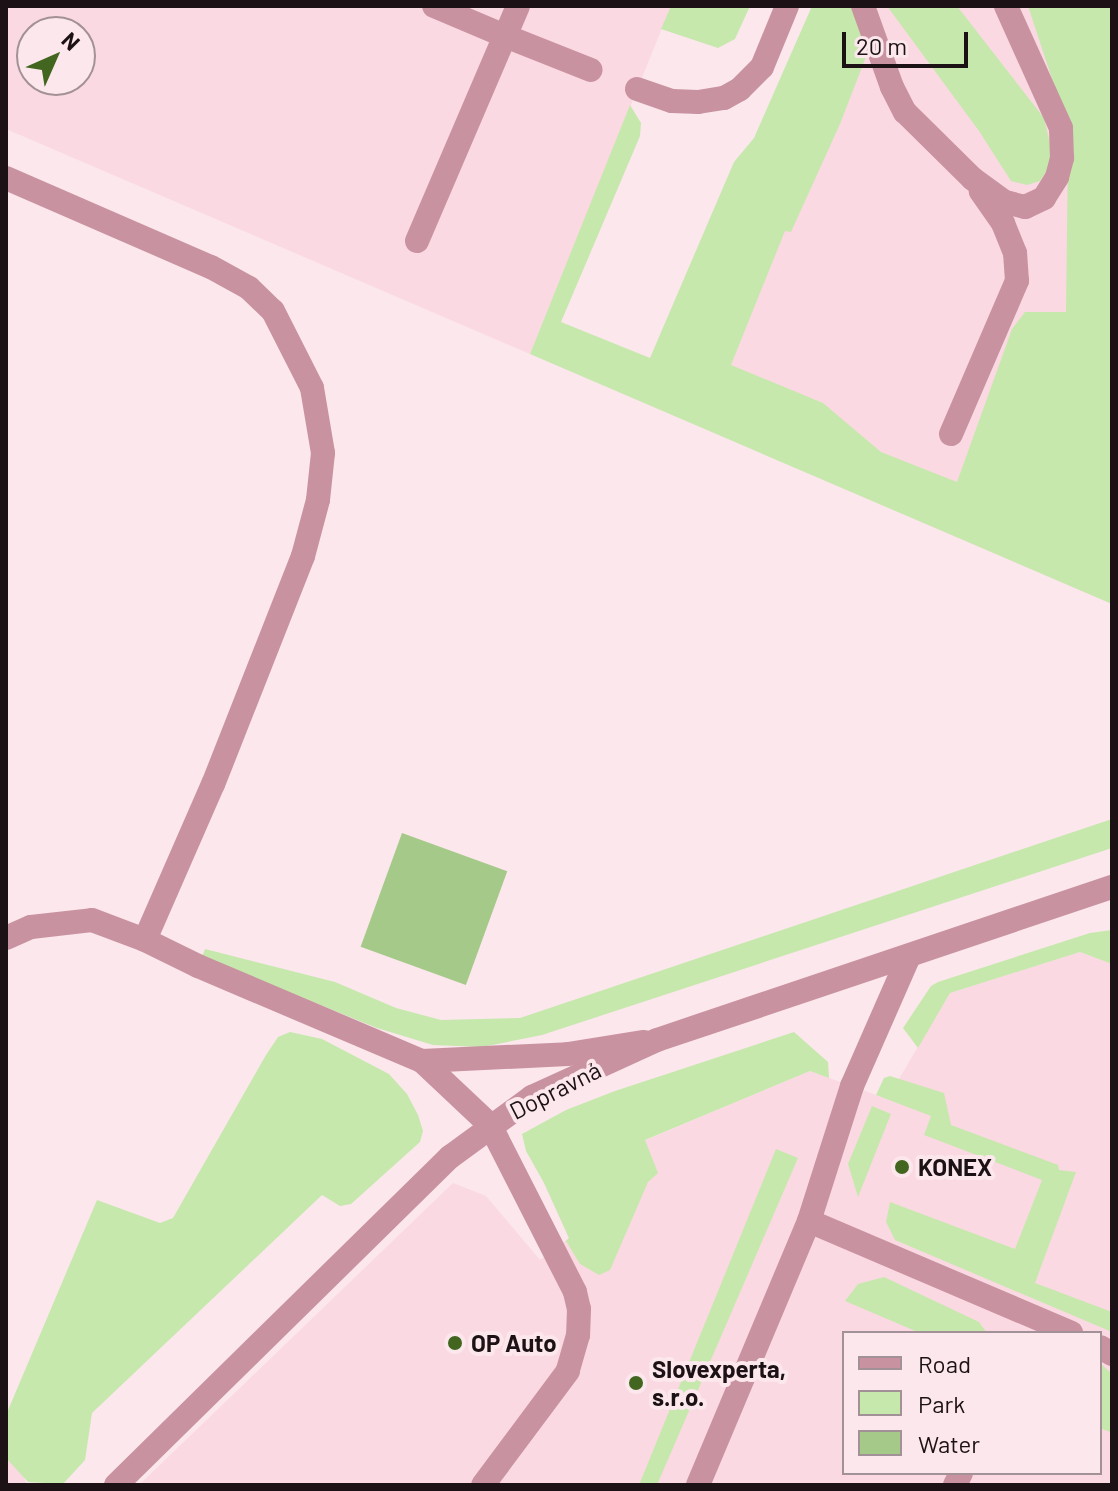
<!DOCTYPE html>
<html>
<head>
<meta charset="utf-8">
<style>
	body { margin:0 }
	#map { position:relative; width:1118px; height:1491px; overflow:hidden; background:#fbe7ec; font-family:Barlow,sans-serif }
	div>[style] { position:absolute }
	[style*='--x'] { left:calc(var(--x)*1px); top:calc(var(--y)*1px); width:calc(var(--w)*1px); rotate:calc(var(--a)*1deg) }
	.built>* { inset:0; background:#fbd9e2 }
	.green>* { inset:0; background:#c6e8ac }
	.water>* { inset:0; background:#a5c989; transform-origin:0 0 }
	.lane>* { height:24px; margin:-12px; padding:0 12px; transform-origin:12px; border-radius:12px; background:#c992a1 }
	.street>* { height:24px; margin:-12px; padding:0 12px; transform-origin:12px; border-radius:12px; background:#c992a1 }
	.dots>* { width:22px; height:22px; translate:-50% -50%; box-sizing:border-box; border:4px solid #fbe7ec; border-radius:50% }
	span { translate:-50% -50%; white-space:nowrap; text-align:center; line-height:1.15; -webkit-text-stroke:8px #fbe7ec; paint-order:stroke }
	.street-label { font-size:24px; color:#1c1114 }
	.poi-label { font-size:24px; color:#1c1114; font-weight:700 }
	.left { translate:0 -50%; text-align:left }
	.frame { position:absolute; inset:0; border:8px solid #1c1114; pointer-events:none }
	.legend { position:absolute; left:842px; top:1331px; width:260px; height:144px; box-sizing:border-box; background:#fbe7ec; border:2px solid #a29196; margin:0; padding:10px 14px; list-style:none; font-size:24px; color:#1c1114 }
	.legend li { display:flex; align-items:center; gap:16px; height:40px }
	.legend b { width:40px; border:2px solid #a29196 }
	.north { position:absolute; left:16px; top:16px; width:80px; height:80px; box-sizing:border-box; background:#fbe7ec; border:2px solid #a29196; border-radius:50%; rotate:45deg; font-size:22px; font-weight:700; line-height:32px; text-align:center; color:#1c1114 }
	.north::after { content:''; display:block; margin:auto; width:28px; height:36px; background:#42661f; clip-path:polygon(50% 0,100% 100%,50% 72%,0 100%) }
	.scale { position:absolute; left:842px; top:32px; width:126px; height:36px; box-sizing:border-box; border:4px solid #1c1114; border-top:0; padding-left:10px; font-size:24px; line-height:28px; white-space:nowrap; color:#1c1114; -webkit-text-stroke:6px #fbe7ec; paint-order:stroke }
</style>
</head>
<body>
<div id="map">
	<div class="built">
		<div style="clip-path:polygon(evenodd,6px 6px,671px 6px,530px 354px,6px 129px,6px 6px,32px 32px,80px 32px,80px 80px,32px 80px,32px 32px)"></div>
		<div style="clip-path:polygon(843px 6px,1112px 6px,1112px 604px,688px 421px)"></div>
		<div style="clip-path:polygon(evenodd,1080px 952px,1112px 964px,1112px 1485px,139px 1485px,453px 1183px,486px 1196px,540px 1260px,569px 1238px,544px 1183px,810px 1071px,887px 1099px,950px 993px,1080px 952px,844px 1333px,1100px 1333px,1100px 1473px,844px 1473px,844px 1333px)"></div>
		<div style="clip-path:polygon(6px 1446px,16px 1457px,27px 1485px,6px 1485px)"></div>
	</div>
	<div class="green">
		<div style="clip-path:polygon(671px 6px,750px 6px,735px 39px,718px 48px,661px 29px)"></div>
		<div style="clip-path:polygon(812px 6px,851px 6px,869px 49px,840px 124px,791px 232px,785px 231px,731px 365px,823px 403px,881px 452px,957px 482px,1012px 329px,1025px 312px,1066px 312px,1068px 151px,1062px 109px,1028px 6px,1112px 6px,1112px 604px,530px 354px,630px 105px,641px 123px,640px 136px,561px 322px,650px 358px,734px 162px,754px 138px)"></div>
		<div style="clip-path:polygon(887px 6px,957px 6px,1044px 118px,1051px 148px,1050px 166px,1040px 181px,1027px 185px,1011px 181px,979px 131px)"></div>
		<div style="clip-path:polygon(1112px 819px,1112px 848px,542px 1035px,482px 1047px,433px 1045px,377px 1028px,202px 957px,205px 949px,335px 982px,396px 1008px,441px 1020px,520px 1018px)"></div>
		<div style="clip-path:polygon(1112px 930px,1112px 964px,1080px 952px,950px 993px,918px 1048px,903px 1028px,931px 986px,938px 982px,1090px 933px)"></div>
		<div style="clip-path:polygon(290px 1032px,322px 1039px,389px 1074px,407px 1094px,418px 1115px,423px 1131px,420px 1142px,351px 1204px,340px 1206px,322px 1195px,92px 1413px,85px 1460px,63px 1484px,28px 1482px,6px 1458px,6px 1415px,97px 1200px,160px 1223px,173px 1218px,266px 1055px,278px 1037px)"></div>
		<div style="clip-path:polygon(794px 1032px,828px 1062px,829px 1078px,810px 1071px,645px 1140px,658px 1173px,648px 1182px,610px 1270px,599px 1275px,580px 1264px,566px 1241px,569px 1238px,544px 1183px,526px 1151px,522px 1134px,566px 1110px,615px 1091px)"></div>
		<div style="clip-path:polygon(890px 1076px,944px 1093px,951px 1125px,1058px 1165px,1059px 1170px,1076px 1172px,1035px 1283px,1112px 1312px,1112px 1332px,895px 1240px,886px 1222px,890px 1202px,1015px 1249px,1042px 1180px,924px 1135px,931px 1116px,876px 1095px,884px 1078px)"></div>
		<div style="clip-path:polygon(872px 1106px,891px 1114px,858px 1197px,848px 1164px)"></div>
		<div style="clip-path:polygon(776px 1149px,798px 1158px,657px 1485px,639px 1485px)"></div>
		<div style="clip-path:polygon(884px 1277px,979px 1322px,987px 1333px,920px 1333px,845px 1301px,858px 1284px)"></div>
		<div style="clip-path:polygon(1100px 1363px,1112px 1374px,1110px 1432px,1100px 1428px)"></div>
	</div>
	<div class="water">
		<div style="left:402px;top:833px;width:112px;height:121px;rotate:20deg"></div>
	</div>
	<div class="lane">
		<div style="--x:518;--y:6;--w:33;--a:113"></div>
		<div style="--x:505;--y:36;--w:92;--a:21.6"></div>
		<div style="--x:863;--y:6;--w:86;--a:70.3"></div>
		<div style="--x:892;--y:87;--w:28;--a:63"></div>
		<div style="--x:905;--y:112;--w:95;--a:44.6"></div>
		<div style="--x:973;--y:179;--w:39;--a:36"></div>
		<div style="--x:1005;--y:202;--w:21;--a:14"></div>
		<div style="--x:1025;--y:207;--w:21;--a:-25"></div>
		<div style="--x:1044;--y:198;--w:25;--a:-58"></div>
		<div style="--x:1057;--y:177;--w:20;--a:-75"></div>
		<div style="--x:1062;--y:158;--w:30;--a:-92"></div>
		<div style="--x:1061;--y:128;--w:134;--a:-114.3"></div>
		<div style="--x:637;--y:89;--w:37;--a:19"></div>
		<div style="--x:672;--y:101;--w:26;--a:2"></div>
		<div style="--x:698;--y:102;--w:26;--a:-9"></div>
		<div style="--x:724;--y:98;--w:18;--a:-29"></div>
		<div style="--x:740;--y:89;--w:31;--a:-45"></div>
		<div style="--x:762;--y:67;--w:66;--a:-67.7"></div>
		<div style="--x:6;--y:178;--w:223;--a:23.5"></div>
		<div style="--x:211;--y:267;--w:43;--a:28.9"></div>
		<div style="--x:249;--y:288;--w:33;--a:44"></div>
		<div style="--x:273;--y:311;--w:86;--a:63.1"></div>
		<div style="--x:312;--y:388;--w:66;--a:80.4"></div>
		<div style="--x:323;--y:453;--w:47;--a:96.1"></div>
		<div style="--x:318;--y:500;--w:58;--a:105"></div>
		<div style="--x:303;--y:556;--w:245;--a:111.5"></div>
		<div style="--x:213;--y:784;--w:170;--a:113.6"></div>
		<div style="--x:145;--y:940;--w:59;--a:26.1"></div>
		<div style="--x:198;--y:966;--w:243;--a:23"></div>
		<div style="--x:422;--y:1061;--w:146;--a:-2.7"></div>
		<div style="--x:568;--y:1054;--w:77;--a:-9"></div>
		<div style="--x:417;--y:241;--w:223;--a:-66.8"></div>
		<div style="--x:505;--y:36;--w:77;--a:-157.1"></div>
		<div style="--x:951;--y:434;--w:167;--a:-66.7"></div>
		<div style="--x:1017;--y:281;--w:28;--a:-94"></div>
		<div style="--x:1015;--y:253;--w:32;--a:-112"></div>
		<div style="--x:1003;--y:223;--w:39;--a:-125"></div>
		<div style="--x:6;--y:938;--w:27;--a:-24"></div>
		<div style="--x:31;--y:927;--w:61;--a:-6.5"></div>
		<div style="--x:92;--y:920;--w:57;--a:20.7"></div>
		<div style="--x:422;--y:1061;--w:93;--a:43.3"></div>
		<div style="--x:490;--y:1125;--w:187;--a:63"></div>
		<div style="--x:575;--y:1292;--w:17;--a:77"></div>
		<div style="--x:579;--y:1309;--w:26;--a:92"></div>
		<div style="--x:578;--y:1335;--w:37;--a:106"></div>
		<div style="--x:568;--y:1371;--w:142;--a:126.7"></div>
		<div style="--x:809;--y:1221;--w:285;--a:23.1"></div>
		<div style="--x:1100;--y:1347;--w:14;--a:30"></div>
		<div style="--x:698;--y:1485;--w:286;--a:-67.2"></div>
		<div style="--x:809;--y:1221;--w:142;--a:-72.3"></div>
		<div style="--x:852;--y:1086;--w:142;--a:-66.3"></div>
		<div style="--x:955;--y:1485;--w:13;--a:-63"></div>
	</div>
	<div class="street">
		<div style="--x:116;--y:1485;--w:468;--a:-44.5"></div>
		<div style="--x:450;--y:1157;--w:102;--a:-36.2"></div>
		<div style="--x:532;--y:1097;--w:137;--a:-24.5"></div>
		<div style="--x:657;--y:1040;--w:480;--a:-18.6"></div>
	</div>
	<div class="dots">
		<div style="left:902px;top:1167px;background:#42661f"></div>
		<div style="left:455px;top:1343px;background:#42661f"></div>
		<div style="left:636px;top:1383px;background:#42661f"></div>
	</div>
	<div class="street-label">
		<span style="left:555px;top:1090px;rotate:-27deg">Dopravná</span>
	</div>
	<div class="poi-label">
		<span class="left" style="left:918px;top:1167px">KONEX</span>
		<span class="left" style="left:471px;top:1343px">OP Auto</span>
		<span class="left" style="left:652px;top:1383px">Slovexperta,<br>s.r.o.</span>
	</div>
	<div class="frame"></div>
	<ul class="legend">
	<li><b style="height:10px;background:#c992a1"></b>Road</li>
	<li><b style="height:22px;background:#c6e8ac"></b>Park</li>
	<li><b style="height:22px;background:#a5c989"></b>Water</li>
	</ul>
	<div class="north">N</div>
	<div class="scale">20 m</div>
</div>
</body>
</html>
